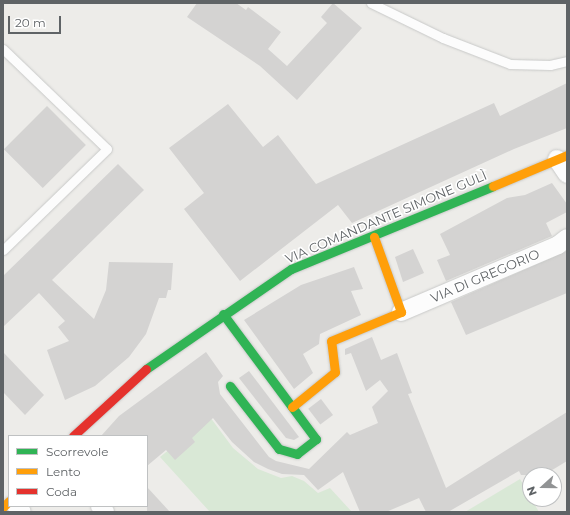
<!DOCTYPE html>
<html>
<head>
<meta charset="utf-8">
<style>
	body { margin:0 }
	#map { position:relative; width:570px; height:515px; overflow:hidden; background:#edece9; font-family:Montserrat,sans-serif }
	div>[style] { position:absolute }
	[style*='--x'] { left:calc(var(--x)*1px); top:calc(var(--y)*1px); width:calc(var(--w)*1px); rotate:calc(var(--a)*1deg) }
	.green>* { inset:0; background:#d9e8d6 }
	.building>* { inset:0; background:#d4d3d2; transform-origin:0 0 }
	.roads { filter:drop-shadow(0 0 1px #c8c9c8) drop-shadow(0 0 1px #c8c9c8) }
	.lane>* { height:9px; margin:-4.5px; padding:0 4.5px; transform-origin:4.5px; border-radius:4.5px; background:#fcfcfc }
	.street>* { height:18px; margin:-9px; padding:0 9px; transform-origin:9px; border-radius:9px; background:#fcfcfc }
	.fast>* { height:9px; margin:-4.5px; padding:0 4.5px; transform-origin:4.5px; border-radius:4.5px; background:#30b455 }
	.slow>* { height:9px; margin:-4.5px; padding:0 4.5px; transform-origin:4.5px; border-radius:4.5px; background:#ff9f0a }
	.jam>* { height:9px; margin:-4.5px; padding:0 4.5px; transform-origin:4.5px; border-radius:4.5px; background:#e5322d }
	span { translate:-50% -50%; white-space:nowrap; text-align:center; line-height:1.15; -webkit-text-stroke:3px #fff; paint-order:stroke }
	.street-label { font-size:13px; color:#5f6366 }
	.frame { position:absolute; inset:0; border:4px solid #5f6366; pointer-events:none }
	.legend { position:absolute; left:8px; top:435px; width:140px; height:72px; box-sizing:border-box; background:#fff; border:1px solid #bfc1c2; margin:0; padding:5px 7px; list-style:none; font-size:12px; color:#5f6366 }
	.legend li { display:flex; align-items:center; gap:8px; height:20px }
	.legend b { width:20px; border:1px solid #bfc1c2 }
	.north { position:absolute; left:522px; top:467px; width:40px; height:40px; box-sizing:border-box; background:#fff; border:1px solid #bfc1c2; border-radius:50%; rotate:249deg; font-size:11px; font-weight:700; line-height:16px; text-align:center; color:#5f6366 }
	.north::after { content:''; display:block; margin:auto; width:14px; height:18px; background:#919394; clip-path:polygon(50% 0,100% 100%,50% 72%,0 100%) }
	.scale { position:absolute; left:8px; top:16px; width:53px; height:18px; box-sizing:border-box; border:2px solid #5f6366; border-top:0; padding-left:5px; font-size:12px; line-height:14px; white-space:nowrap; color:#5f6366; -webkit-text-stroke:3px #fff; paint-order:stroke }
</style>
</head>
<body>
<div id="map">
	<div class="green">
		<div style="clip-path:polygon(210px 417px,233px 448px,258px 469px,281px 478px,292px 476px,304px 481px,318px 493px,330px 488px,352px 512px,210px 512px,160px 457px)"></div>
		<div style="clip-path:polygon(520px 479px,539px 512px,465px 512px)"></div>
	</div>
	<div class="building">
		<div style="clip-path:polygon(197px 3px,236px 3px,246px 10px,248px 7px,281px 32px,268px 49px,287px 66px,327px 23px,321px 17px,333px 3px,362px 28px,297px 100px,260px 66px,187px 17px)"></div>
		<div style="clip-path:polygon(567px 83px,567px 128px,514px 149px,352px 223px,338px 205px,240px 281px,184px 209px,204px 193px,169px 148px,228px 104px,263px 147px,278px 135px,316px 184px,494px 103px,500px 116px)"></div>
		<div style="left:47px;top:106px;width:55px;height:61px;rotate:45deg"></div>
		<div style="clip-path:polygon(118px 164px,144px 190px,52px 280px,94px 319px,106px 290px,109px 262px,173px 263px,171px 290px,168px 290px,166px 298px,159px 298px,146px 334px,129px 357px,95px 386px,65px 400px,47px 350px,69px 341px,58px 327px,65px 321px,39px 293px,3px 327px,3px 276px)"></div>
		<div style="clip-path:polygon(552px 183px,567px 204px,567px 212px,546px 223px,552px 236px,446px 281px,437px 260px,450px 255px,440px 234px,507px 198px,525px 195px)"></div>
		<div style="clip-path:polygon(413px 249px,424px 273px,403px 282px,395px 257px)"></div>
		<div style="clip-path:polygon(567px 251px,567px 293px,466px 335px,451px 302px)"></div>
		<div style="clip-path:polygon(354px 267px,363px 289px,351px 291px,361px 315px,320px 334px,319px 344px,303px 354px,313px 373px,294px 389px,244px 320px,301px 285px)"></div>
		<div style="clip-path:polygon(372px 337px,381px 360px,397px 353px,412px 393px,408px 394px,446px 488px,567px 412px,567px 461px,544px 475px,521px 475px,519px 471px,448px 512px,426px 512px,419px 498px,386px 512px,360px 512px,343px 472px,318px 490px,304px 475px,282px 474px,268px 469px,254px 462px,232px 442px,213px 418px,192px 438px,195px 442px,175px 460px,166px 450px,147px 466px,147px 436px,101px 436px,119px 416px,206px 352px,223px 376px,218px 382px,220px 394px,269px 457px,276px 461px,309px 469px,347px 432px,350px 435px,378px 423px,372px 407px,388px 391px,380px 380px,366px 391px,351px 353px,345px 355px,345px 349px)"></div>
		<div style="clip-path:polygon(3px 352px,44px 395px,25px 415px,3px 392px)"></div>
		<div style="clip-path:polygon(249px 371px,299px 437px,294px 440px,286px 438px,239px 378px)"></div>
		<div style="left:321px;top:399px;width:20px;height:16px;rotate:53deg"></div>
		<div style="clip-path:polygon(147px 487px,170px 512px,147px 512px)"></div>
	</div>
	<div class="roads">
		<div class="lane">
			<div style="--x:371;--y:3;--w:80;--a:25.9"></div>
			<div style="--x:443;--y:38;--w:72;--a:21.2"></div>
			<div style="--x:510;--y:64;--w:40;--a:1.4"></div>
			<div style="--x:550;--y:65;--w:17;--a:-13"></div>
			<div style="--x:3;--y:49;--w:144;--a:43.9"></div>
			<div style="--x:107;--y:149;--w:145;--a:135.8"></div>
		</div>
		<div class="street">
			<div style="--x:557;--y:159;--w:18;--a:56"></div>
			<div style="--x:401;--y:312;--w:171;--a:-23.1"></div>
			<div style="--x:558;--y:245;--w:11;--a:-38"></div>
			<div style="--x:16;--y:506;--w:8;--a:45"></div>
			<div style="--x:100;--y:506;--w:8;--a:50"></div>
		</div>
		<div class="fast">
			<div style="--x:223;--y:314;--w:156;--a:53.4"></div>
			<div style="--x:316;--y:439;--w:24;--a:142"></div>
			<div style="--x:297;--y:454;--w:19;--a:-164"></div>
			<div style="--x:279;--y:449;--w:80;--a:-127.9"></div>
			<div style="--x:146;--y:369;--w:176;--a:-34.6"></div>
			<div style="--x:291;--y:269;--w:218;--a:-22.3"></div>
		</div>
		<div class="slow">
			<div style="--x:493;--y:186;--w:80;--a:-22.7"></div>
			<div style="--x:292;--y:407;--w:55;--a:-39.1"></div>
			<div style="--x:335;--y:372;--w:31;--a:-97"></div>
			<div style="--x:331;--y:341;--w:76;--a:-22.5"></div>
			<div style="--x:401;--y:312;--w:80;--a:-109.8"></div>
			<div style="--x:3;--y:507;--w:8;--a:-45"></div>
		</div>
		<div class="jam">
			<div style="--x:73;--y:436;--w:99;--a:-42.5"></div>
		</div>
	</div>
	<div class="street-label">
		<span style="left:386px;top:217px;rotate:-23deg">VIA COMANDANTE SIMONE GULÌ</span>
		<span style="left:485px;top:276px;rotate:-23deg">VIA DI GREGORIO</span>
	</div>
	<div class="frame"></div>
	<ul class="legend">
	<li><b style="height:5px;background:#30b455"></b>Scorrevole</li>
	<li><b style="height:5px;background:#ff9f0a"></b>Lento</li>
	<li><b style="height:5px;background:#e5322d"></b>Coda</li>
	</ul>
	<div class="north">N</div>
	<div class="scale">20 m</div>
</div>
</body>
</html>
